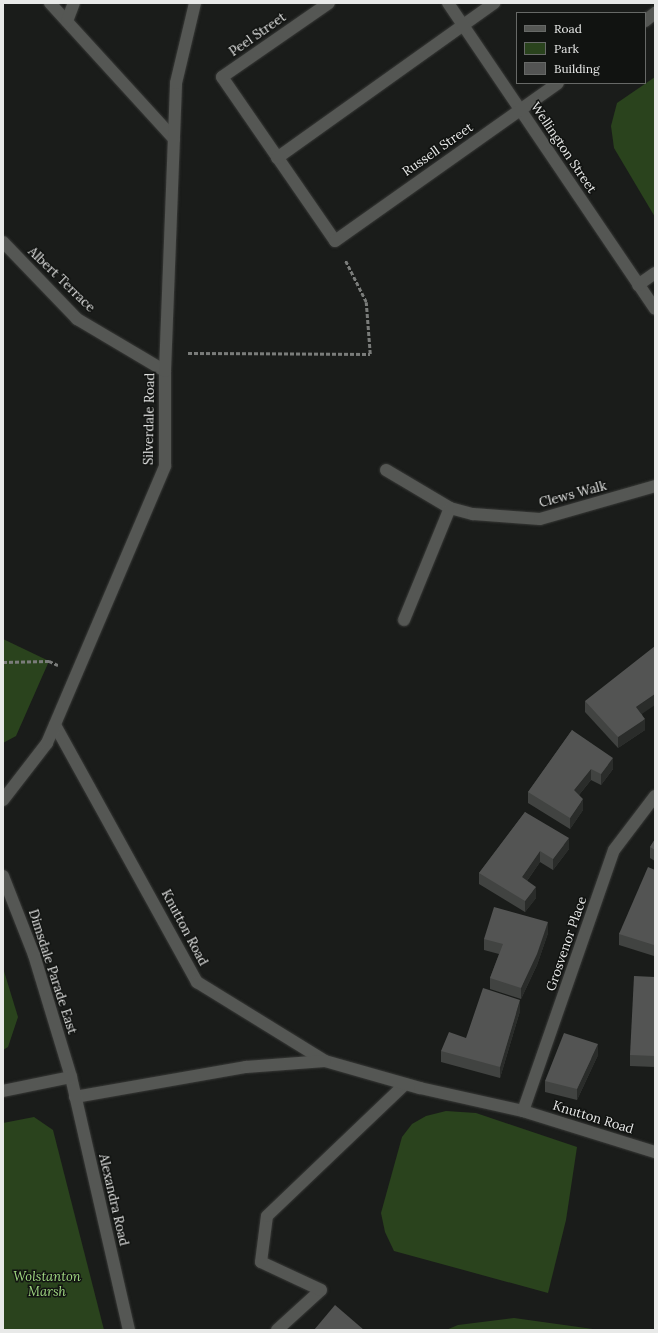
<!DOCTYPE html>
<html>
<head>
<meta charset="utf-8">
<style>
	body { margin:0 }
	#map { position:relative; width:658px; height:1333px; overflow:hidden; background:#1a1c1a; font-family:Lora,serif }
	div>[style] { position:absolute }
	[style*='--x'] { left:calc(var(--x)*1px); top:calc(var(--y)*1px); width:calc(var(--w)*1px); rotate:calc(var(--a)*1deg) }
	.green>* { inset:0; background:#2a431d }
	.path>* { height:2.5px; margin-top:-1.25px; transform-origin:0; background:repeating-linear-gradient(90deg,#7a7c7a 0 4px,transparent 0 6px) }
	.roads { filter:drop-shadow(0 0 1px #383937) drop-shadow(0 0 1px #383937) }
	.lane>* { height:12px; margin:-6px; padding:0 6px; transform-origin:6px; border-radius:6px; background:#555754 }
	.street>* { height:12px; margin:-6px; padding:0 6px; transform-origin:6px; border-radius:6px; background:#555754 }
	.secondary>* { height:12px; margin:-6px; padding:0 6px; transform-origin:6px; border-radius:6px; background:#555754 }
	.wall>* { inset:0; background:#414341 }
	.shaded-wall>* { inset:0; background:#2a2c2a }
	.building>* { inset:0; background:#535453 }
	span { translate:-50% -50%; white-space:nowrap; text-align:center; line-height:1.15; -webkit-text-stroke:3px #111311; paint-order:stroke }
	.street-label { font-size:13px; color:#e8e9e8 }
	.park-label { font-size:13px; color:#a0d982; font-style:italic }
	.frame { position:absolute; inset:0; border:4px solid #e8e9e8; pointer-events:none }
	.legend { position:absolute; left:516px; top:12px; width:130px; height:72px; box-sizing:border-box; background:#111311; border:1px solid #676967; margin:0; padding:5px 7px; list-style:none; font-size:12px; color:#e8e9e8 }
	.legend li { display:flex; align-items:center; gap:8px; height:20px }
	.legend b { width:20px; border:1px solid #676967 }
</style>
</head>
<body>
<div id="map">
	<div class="green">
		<div style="clip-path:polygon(655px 77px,655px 217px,614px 148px,611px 126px,617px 103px)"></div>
		<div style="clip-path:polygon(3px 639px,49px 661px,16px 736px,3px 743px)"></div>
		<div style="clip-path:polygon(3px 968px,18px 1017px,8px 1047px,3px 1050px)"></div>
		<div style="clip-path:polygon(446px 1111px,476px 1113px,577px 1147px,566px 1220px,548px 1293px,394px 1251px,385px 1232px,381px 1213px,402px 1137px,412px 1124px,426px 1116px)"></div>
		<div style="clip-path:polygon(34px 1117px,53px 1130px,104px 1330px,3px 1330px,3px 1123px)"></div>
		<div style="clip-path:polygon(514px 1318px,600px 1330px,446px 1330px,458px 1325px)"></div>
	</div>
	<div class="path">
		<div style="--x:188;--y:353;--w:182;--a:0.3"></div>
		<div style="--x:370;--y:354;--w:52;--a:-94.4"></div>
		<div style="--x:366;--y:302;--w:47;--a:-116.6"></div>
		<div style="--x:3;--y:662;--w:46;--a:-1.2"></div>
		<div style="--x:49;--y:661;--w:10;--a:24"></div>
	</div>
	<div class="roads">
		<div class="lane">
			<div style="--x:50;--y:3;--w:184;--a:47.6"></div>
			<div style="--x:67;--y:21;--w:19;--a:-69"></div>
			<div style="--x:222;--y:77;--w:199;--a:55.4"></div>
			<div style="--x:277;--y:158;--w:267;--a:-35.5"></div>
			<div style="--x:277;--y:1330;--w:59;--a:-42.3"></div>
			<div style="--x:321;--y:1290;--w:66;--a:-155"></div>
			<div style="--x:261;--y:1262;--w:46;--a:-82.6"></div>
			<div style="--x:267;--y:1216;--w:191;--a:-43.7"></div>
		</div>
		<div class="street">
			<div style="--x:448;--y:3;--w:369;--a:55.9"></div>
			<div style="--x:645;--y:21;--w:13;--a:-39"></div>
			<div style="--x:222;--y:77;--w:130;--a:-34.7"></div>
			<div style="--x:335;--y:241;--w:273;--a:-35.3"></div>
			<div style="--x:3;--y:242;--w:107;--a:46.1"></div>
			<div style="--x:77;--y:319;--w:102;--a:30.6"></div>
			<div style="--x:638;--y:285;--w:21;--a:-35"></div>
			<div style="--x:386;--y:470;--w:74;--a:30.7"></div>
			<div style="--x:450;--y:508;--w:24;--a:15"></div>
			<div style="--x:473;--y:514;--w:67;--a:4.3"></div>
			<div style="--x:540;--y:519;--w:120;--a:-16"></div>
			<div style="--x:404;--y:620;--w:121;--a:-67.7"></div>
			<div style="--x:55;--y:725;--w:294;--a:61.1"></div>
			<div style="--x:197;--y:982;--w:150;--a:31.7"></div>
			<div style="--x:325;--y:1061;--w:99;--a:15.9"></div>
			<div style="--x:420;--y:1088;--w:106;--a:12.6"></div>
			<div style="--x:523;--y:1111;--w:138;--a:17.3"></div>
			<div style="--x:75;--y:1097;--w:174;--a:-10"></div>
			<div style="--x:246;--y:1067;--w:79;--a:-4.3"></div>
			<div style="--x:523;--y:1111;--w:276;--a:-70.8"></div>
			<div style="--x:614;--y:850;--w:68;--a:-52.8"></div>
		</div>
		<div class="secondary">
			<div style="--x:3;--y:800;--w:72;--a:-52.3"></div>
			<div style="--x:47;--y:743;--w:301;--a:-66.9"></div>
			<div style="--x:165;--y:466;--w:95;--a:-90"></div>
			<div style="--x:165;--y:371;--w:288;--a:-87.8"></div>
			<div style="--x:176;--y:83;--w:82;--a:-76.6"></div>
			<div style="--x:3;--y:876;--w:85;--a:68.6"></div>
			<div style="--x:34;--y:955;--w:127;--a:73.1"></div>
			<div style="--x:71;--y:1077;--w:260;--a:77.1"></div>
			<div style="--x:3;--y:1091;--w:69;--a:-11.6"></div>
		</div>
	</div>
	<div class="wall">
		<div style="clip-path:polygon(585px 701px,642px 714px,645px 730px,618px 748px,585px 712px)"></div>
		<div style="clip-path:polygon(572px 730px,613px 769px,601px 785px,591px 780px,579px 795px,583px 810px,570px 829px,528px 803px,528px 792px)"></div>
		<div style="clip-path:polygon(525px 812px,569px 849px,553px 870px,540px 862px,527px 881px,536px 898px,525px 912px,479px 884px,479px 873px)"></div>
		<div style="clip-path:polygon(655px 839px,655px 861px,650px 858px,650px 847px)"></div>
		<div style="clip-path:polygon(655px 870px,654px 956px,619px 945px,619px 934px)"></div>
		<div style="clip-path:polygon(548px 933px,537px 965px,521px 999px,490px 989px,490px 978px,499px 954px,484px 950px,484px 939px)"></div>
		<div style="clip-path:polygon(655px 977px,655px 1067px,630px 1066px,630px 1055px)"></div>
		<div style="clip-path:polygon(520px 1011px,500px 1078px,441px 1062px,441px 1051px,466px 1038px)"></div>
		<div style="clip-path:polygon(598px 1055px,577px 1100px,545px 1092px,545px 1081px)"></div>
	</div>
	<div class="shaded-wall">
		<div style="clip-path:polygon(655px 694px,655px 705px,636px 718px,636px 707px)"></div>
		<div style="clip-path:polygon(645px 719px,645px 730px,618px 748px,618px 737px)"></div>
		<div style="clip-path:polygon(613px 758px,613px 769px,601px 785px,601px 774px)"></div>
		<div style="clip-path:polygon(591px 769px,591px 780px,574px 801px,574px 790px)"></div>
		<div style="clip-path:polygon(583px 799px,583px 810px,570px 829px,570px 818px)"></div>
		<div style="clip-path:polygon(569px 838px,569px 849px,553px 870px,553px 859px)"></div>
		<div style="clip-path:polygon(540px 851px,540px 862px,522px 888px,522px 877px)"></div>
		<div style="clip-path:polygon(536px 887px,536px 898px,525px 912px,525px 901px)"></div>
		<div style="clip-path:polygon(548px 922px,548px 933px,537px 965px,521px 999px,521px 988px)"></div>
		<div style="clip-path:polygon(655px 944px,655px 955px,654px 956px,654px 945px)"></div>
		<div style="clip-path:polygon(520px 1000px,520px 1011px,500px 1078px,500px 1067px)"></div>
		<div style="clip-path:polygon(598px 1044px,598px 1055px,577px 1100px,577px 1089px)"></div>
	</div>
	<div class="building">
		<div style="clip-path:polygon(655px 646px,655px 694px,636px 707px,645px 719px,618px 737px,585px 701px)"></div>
		<div style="clip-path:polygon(572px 730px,613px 758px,601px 774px,591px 769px,574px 790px,583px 799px,570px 818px,528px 792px)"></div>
		<div style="clip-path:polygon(525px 812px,569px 838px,553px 859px,540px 851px,522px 877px,536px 887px,525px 901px,479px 873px)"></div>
		<div style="clip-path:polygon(655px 839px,655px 850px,650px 847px)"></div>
		<div style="clip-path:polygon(648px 867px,655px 870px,655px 944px,654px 945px,619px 934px)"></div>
		<div style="clip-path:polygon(494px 907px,548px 922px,537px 954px,521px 988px,490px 978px,503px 944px,484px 939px)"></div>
		<div style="clip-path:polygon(634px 976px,655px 977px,655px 1056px,630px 1055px)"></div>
		<div style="clip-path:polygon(483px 988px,520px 1000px,500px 1067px,441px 1051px,449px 1032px,466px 1038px)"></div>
		<div style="clip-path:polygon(564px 1033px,598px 1044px,577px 1089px,545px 1081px)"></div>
		<div style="clip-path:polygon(335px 1305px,364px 1330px,314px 1330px)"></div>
	</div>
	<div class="street-label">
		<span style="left:258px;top:35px;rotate:-35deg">Peel Street</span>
		<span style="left:563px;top:148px;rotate:56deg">Wellington Street</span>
		<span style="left:438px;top:150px;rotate:-35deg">Russell Street</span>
		<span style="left:61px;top:280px;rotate:44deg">Albert Terrace</span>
		<span style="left:150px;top:419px;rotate:-89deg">Silverdale Road</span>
		<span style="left:573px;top:495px;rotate:-15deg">Clews Walk</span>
		<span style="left:184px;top:928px;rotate:62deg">Knutton Road</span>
		<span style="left:567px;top:944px;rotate:-71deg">Grosvenor Place</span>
		<span style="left:52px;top:972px;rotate:72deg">Dimsdale Parade East</span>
		<span style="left:593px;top:1118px;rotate:17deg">Knutton Road</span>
		<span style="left:113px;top:1200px;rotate:77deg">Alexandra Road</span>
	</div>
	<div class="park-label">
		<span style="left:47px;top:1285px">Wolstanton<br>Marsh</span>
	</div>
	<div class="frame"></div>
	<ul class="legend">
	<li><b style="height:5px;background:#555754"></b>Road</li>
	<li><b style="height:11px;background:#2a431d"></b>Park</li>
	<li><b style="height:11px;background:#535453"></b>Building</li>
	</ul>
</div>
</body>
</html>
